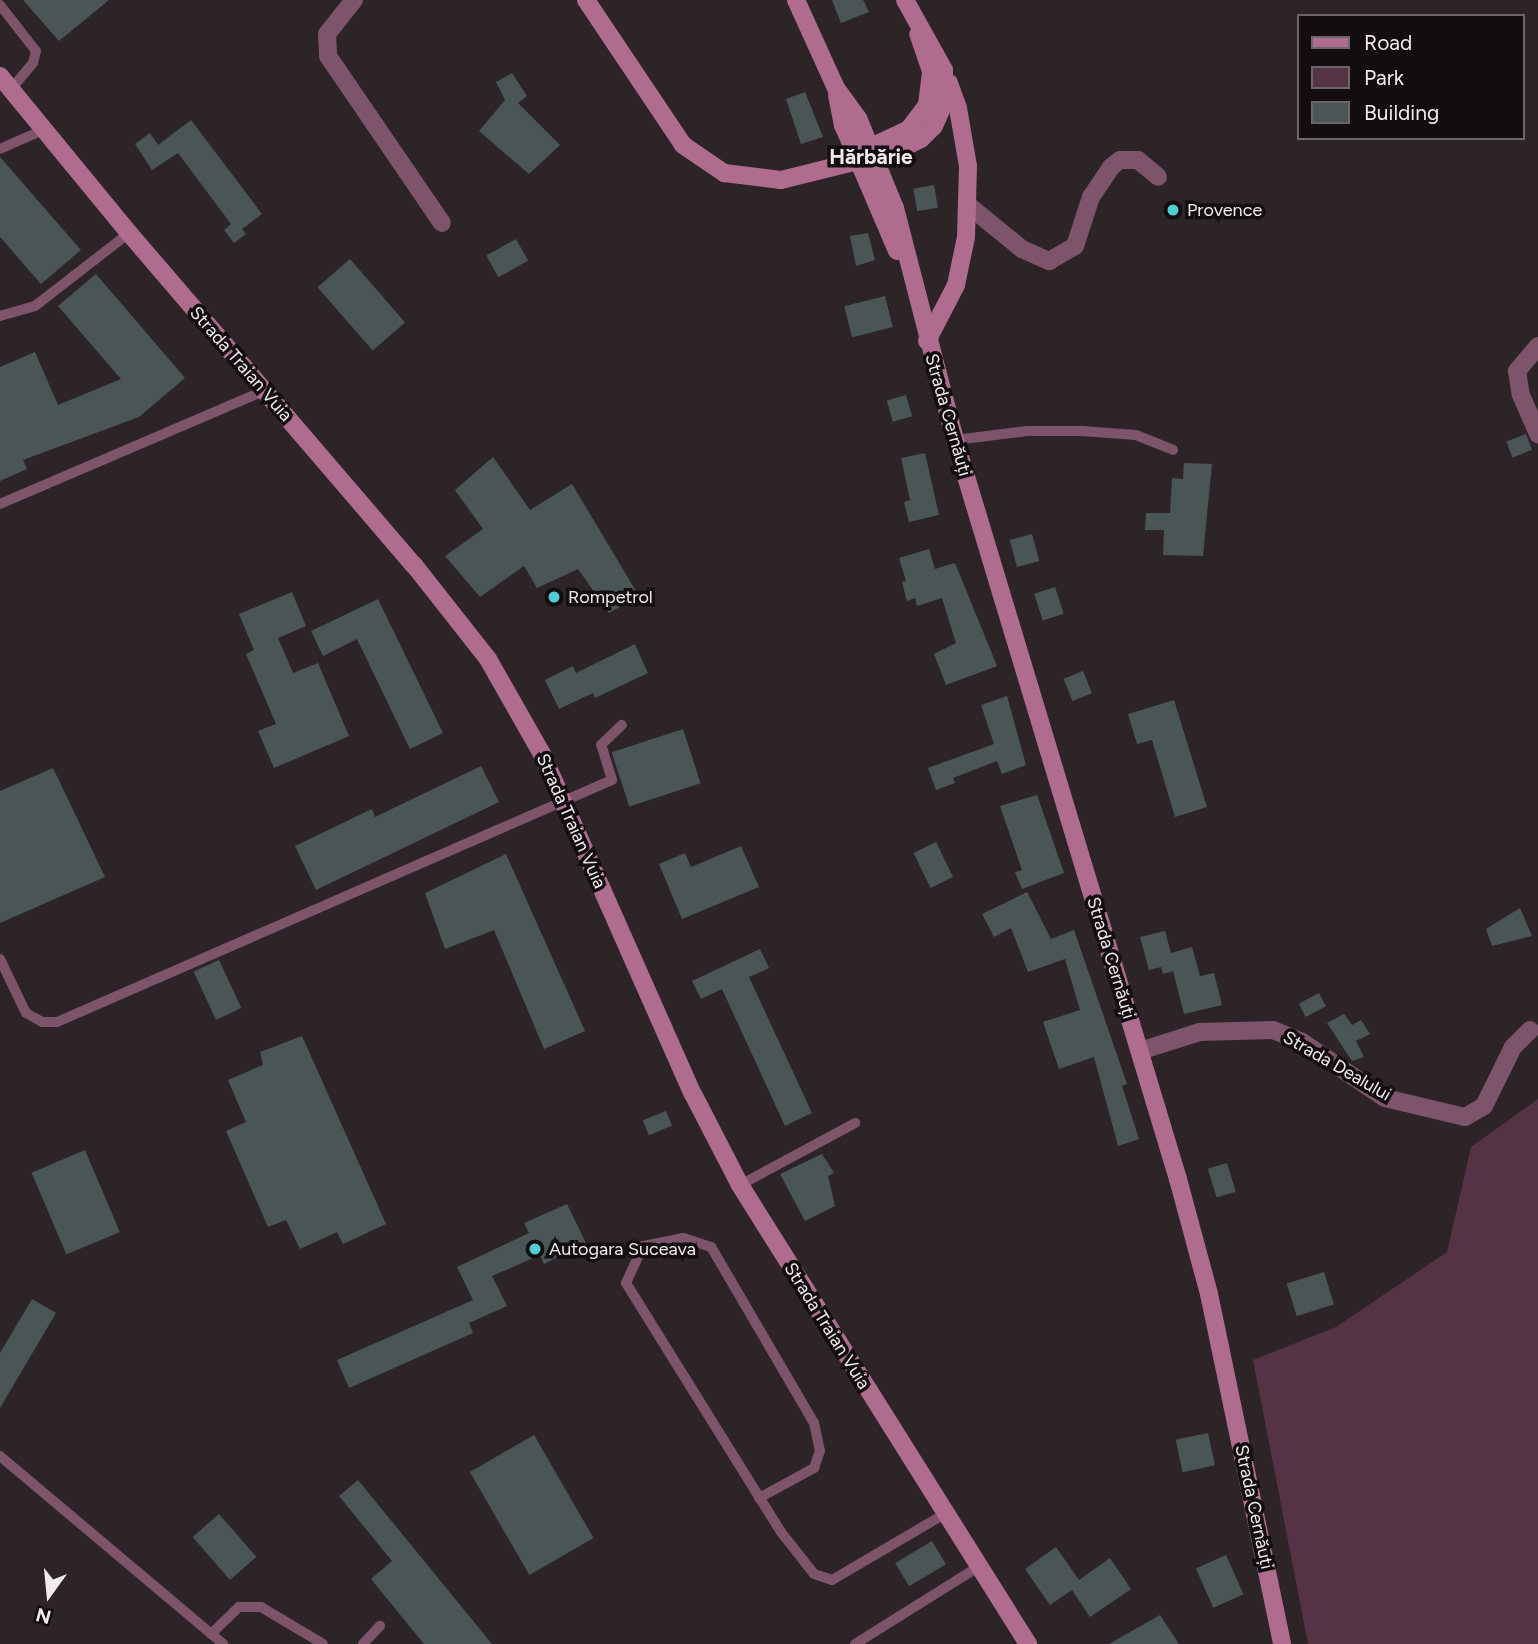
<!DOCTYPE html>
<html>
<head>
<meta charset="utf-8">
<style>
	body { margin:0 }
	#map { position:relative; width:1538px; height:1644px; overflow:hidden; background:#2d2428; font-family:Figtree,sans-serif }
	div>[style] { position:absolute }
	[style*='--x'] { left:calc(var(--x)*1px); top:calc(var(--y)*1px); width:calc(var(--w)*1px); rotate:calc(var(--a)*1deg) }
	.green>* { inset:0; background:#563245 }
	.building>* { inset:0; background:#4a5656; transform-origin:0 0 }
	.lane>* { height:10px; margin:-5px; padding:0 5px; transform-origin:5px; border-radius:5px; background:#7e546a }
	.street>* { height:18px; margin:-9px; padding:0 9px; transform-origin:9px; border-radius:9px; background:#7e546a }
	.secondary>* { height:18px; margin:-9px; padding:0 9px; transform-origin:9px; border-radius:9px; background:#af6c8f }
	.dots>* { width:19px; height:19px; translate:-50% -50%; box-sizing:border-box; border:4px solid #120e10; border-radius:50% }
	span { translate:-50% -50%; white-space:nowrap; text-align:center; line-height:1.15; -webkit-text-stroke:7px #120e10; paint-order:stroke }
	.poi-label { font-size:18px; color:#f1ebee }
	.left { translate:0 -50%; text-align:left }
	.street-label { font-size:18px; color:#f1ebee }
	.quarter-label { font-size:21px; color:#f1ebee; font-weight:700 }
	.legend { position:absolute; left:1297px; top:14px; width:228px; height:126px; box-sizing:border-box; background:#120e10; border:2px solid #6b6669; margin:0; padding:9px 12px; list-style:none; font-size:21px; color:#f1ebee }
	.legend li { display:flex; align-items:center; gap:14px; height:35px }
	.legend b { width:35px; border:2px solid #6b6669 }
	.north { position:absolute; left:14px; top:1560px; width:70px; height:70px; -webkit-text-stroke:5px #120e10; paint-order:stroke; rotate:195deg; font-size:19px; font-weight:700; line-height:28px; text-align:center; color:#f1ebee }
	.north::after { content:''; display:block; margin:auto; width:24px; height:32px; background:#f1ebee; clip-path:polygon(50% 0,100% 100%,50% 72%,0 100%) }
</style>
</head>
<body>
<div id="map">
	<div class="green">
		<div style="clip-path:polygon(1538px 1099px,1538px 1644px,1308px 1644px,1253px 1360px,1336px 1327px,1447px 1252px,1471px 1147px)"></div>
	</div>
	<div class="building">
		<div style="clip-path:polygon(23px 0,109px 0,59px 41px)"></div>
		<div style="clip-path:polygon(832px 0,863px 0,869px 12px,841px 23px)"></div>
		<div style="clip-path:polygon(512px 73px,527px 96px,518px 103px,560px 145px,529px 174px,479px 131px,505px 100px,496px 82px)"></div>
		<div style="clip-path:polygon(805px 92px,823px 137px,801px 144px,786px 99px)"></div>
		<div style="clip-path:polygon(191px 120px,262px 214px,242px 229px,246px 234px,234px 243px,224px 230px,231px 224px,178px 153px,152px 170px,135px 144px,150px 133px,158px 145px)"></div>
		<div style="clip-path:polygon(0 157px,81px 250px,41px 284px,0 237px)"></div>
		<div style="left:934px;top:185px;width:23px;height:21px;rotate:80deg"></div>
		<div style="clip-path:polygon(868px 233px,875px 260px,856px 266px,850px 236px)"></div>
		<div style="left:516px;top:239px;width:25px;height:34px;rotate:61deg"></div>
		<div style="left:350px;top:259px;width:84px;height:43px;rotate:49deg"></div>
		<div style="clip-path:polygon(96px 274px,185px 378px,139px 417px,23px 460px,27px 469px,0 481px,0 367px,35px 352px,58px 405px,121px 379px,58px 306px)"></div>
		<div style="left:885px;top:296px;width:32px;height:42px;rotate:76deg"></div>
		<div style="left:906px;top:395px;width:22px;height:20px;rotate:74deg"></div>
		<div style="left:1526px;top:434px;width:17px;height:21px;rotate:69deg"></div>
		<div style="clip-path:polygon(925px 453px,939px 515px,909px 522px,904px 502px,910px 500px,901px 458px)"></div>
		<div style="clip-path:polygon(493px 457px,530px 510px,572px 484px,639px 596px,609px 613px,578px 569px,537px 588px,524px 566px,480px 597px,445px 556px,483px 529px,455px 490px)"></div>
		<div style="clip-path:polygon(1184px 463px,1212px 464px,1203px 556px,1163px 555px,1164px 530px,1145px 530px,1146px 513px,1170px 513px,1172px 478px,1183px 479px)"></div>
		<div style="left:1032px;top:534px;width:28px;height:23px;rotate:75deg"></div>
		<div style="clip-path:polygon(929px 549px,935px 569px,955px 563px,997px 666px,946px 685px,934px 654px,956px 643px,942px 598px,917px 606px,915px 598px,907px 601px,902px 582px,906px 581px,899px 558px)"></div>
		<div style="left:1055px;top:587px;width:28px;height:22px;rotate:72deg"></div>
		<div style="clip-path:polygon(292px 592px,306px 626px,278px 638px,293px 673px,318px 663px,349px 736px,274px 768px,258px 731px,276px 724px,246px 654px,254px 650px,239px 614px)"></div>
		<div style="clip-path:polygon(378px 599px,443px 733px,410px 749px,357px 639px,323px 656px,311px 631px)"></div>
		<div style="clip-path:polygon(635px 644px,648px 673px,595px 698px,593px 693px,559px 709px,545px 680px,573px 666px,576px 673px)"></div>
		<div style="left:1083px;top:671px;width:24px;height:21px;rotate:68deg"></div>
		<div style="clip-path:polygon(1007px 696px,1026px 765px,1002px 774px,997px 761px,953px 778px,955px 783px,936px 790px,928px 768px,994px 744px,981px 705px)"></div>
		<div style="clip-path:polygon(1174px 700px,1207px 807px,1175px 817px,1152px 740px,1137px 744px,1128px 714px)"></div>
		<div style="left:683px;top:729px;width:57px;height:75px;rotate:72deg"></div>
		<div style="clip-path:polygon(481px 766px,499px 802px,316px 890px,295px 846px,372px 809px,375px 817px)"></div>
		<div style="clip-path:polygon(53px 768px,105px 877px,0 923px,0 791px)"></div>
		<div style="clip-path:polygon(1037px 795px,1064px 873px,1022px 889px,1015px 872px,1022px 870px,1000px 806px)"></div>
		<div style="left:936px;top:842px;width:39px;height:25px;rotate:64deg"></div>
		<div style="clip-path:polygon(741px 846px,759px 887px,682px 919px,659px 864px,685px 853px,691px 867px)"></div>
		<div style="clip-path:polygon(506px 854px,585px 1031px,544px 1049px,494px 930px,445px 949px,425px 893px)"></div>
		<div style="clip-path:polygon(1027px 892px,1051px 939px,1074px 930px,1127px 1084px,1122px 1086px,1139px 1139px,1118px 1146px,1094px 1057px,1059px 1069px,1043px 1022px,1080px 1010px,1065px 959px,1028px 972px,1011px 928px,994px 937px,982px 914px)"></div>
		<div style="clip-path:polygon(1520px 908px,1532px 936px,1492px 946px,1486px 929px)"></div>
		<div style="clip-path:polygon(1165px 931px,1171px 953px,1192px 947px,1200px 976px,1214px 973px,1222px 1005px,1184px 1014px,1173px 971px,1163px 974px,1161px 967px,1149px 970px,1140px 937px)"></div>
		<div style="clip-path:polygon(760px 949px,769px 968px,749px 977px,812px 1113px,785px 1126px,722px 989px,701px 999px,692px 981px)"></div>
		<div style="left:219px;top:960px;width:53px;height:28px;rotate:65deg"></div>
		<div style="left:1319px;top:993px;width:15px;height:23px;rotate:62deg"></div>
		<div style="clip-path:polygon(1344px 1014px,1352px 1025px,1361px 1020px,1370px 1034px,1356px 1041px,1364px 1057px,1352px 1061px,1327px 1023px)"></div>
		<div style="clip-path:polygon(302px 1036px,386px 1224px,343px 1244px,337px 1232px,300px 1249px,286px 1220px,268px 1227px,226px 1131px,246px 1122px,228px 1080px,263px 1065px,260px 1052px)"></div>
		<div style="left:666px;top:1111px;width:16px;height:25px;rotate:68deg"></div>
		<div style="left:85px;top:1150px;width:89px;height:58px;rotate:67deg"></div>
		<div style="clip-path:polygon(822px 1154px,834px 1173px,828px 1176px,835px 1206px,805px 1221px,780px 1174px)"></div>
		<div style="left:1227px;top:1163px;width:30px;height:20px;rotate:73deg"></div>
		<div style="clip-path:polygon(567px 1204px,586px 1243px,544px 1264px,540px 1255px,492px 1276px,507px 1306px,469px 1323px,473px 1333px,349px 1388px,337px 1360px,473px 1300px,457px 1267px,529px 1233px,524px 1223px)"></div>
		<div style="left:1324px;top:1272px;width:34px;height:39px;rotate:73deg"></div>
		<div style="clip-path:polygon(32px 1299px,56px 1313px,0 1408px,0 1353px)"></div>
		<div style="left:1208px;top:1433px;width:33px;height:33px;rotate:78deg"></div>
		<div style="left:534px;top:1435px;width:119px;height:74px;rotate:60deg"></div>
		<div style="clip-path:polygon(358px 1480px,492px 1644px,424px 1644px,371px 1579px,392px 1561px,339px 1496px)"></div>
		<div style="left:219px;top:1514px;width:57px;height:35px;rotate:49deg"></div>
		<div style="left:932px;top:1541px;width:27px;height:43px;rotate:59deg"></div>
		<div style="clip-path:polygon(1056px 1547px,1079px 1580px,1110px 1558px,1131px 1589px,1090px 1617px,1072px 1590px,1050px 1605px,1025px 1569px)"></div>
		<div style="left:1226px;top:1555px;width:43px;height:33px;rotate:66deg"></div>
		<div style="clip-path:polygon(1160px 1615px,1179px 1644px,1109px 1644px)"></div>
	</div>
	<div class="lane">
		<div style="--x:0;--y:5;--w:58;--a:52"></div>
		<div style="--x:36;--y:51;--w:12;--a:104"></div>
		<div style="--x:33;--y:63;--w:34;--a:130"></div>
		<div style="--x:0;--y:149;--w:47;--a:-23.8"></div>
		<div style="--x:0;--y:316;--w:36;--a:-16"></div>
		<div style="--x:35;--y:306;--w:119;--a:-37.8"></div>
		<div style="--x:955;--y:440;--w:73;--a:-7.1"></div>
		<div style="--x:1027;--y:431;--w:55;--a:0"></div>
		<div style="--x:1082;--y:431;--w:54;--a:4.2"></div>
		<div style="--x:1136;--y:435;--w:40;--a:22"></div>
		<div style="--x:0;--y:504;--w:287;--a:-23.2"></div>
		<div style="--x:0;--y:959;--w:60;--a:64.3"></div>
		<div style="--x:26;--y:1013;--w:18;--a:29"></div>
		<div style="--x:42;--y:1022;--w:15;--a:0"></div>
		<div style="--x:57;--y:1022;--w:605;--a:-23.56"></div>
		<div style="--x:612;--y:780;--w:37;--a:-107"></div>
		<div style="--x:601;--y:745;--w:29;--a:-44"></div>
		<div style="--x:740;--y:1185;--w:131;--a:-28.3"></div>
		<div style="--x:0;--y:1456;--w:292;--a:40.1"></div>
		<div style="--x:759;--y:1498;--w:63;--a:-28.6"></div>
		<div style="--x:814;--y:1468;--w:18;--a:-71"></div>
		<div style="--x:820;--y:1451;--w:29;--a:-102"></div>
		<div style="--x:814;--y:1423;--w:204;--a:-120.3"></div>
		<div style="--x:711;--y:1247;--w:29;--a:-162"></div>
		<div style="--x:683;--y:1238;--w:41;--a:168.7"></div>
		<div style="--x:643;--y:1246;--w:41;--a:114.7"></div>
		<div style="--x:626;--y:1283;--w:293;--a:58.1"></div>
		<div style="--x:781;--y:1532;--w:53;--a:51.8"></div>
		<div style="--x:814;--y:1574;--w:19;--a:18"></div>
		<div style="--x:832;--y:1580;--w:132;--a:-30.4"></div>
		<div style="--x:211;--y:1634;--w:39;--a:-44"></div>
		<div style="--x:239;--y:1607;--w:22;--a:0"></div>
		<div style="--x:261;--y:1607;--w:72;--a:30.8"></div>
		<div style="--x:363;--y:1644;--w:25;--a:-47"></div>
		<div style="--x:855;--y:1644;--w:147;--a:-32"></div>
	</div>
	<div class="street">
		<div style="--x:354;--y:0;--w:43;--a:128.5"></div>
		<div style="--x:327;--y:34;--w:22;--a:87"></div>
		<div style="--x:328;--y:56;--w:202;--a:55.7"></div>
		<div style="--x:968;--y:205;--w:70;--a:39.2"></div>
		<div style="--x:1022;--y:249;--w:30;--a:24"></div>
		<div style="--x:1049;--y:261;--w:30;--a:-30"></div>
		<div style="--x:1075;--y:246;--w:52;--a:-71.9"></div>
		<div style="--x:1091;--y:197;--w:36;--a:-56"></div>
		<div style="--x:1111;--y:167;--w:11;--a:-38"></div>
		<div style="--x:1120;--y:160;--w:18;--a:0"></div>
		<div style="--x:1138;--y:160;--w:26;--a:40"></div>
		<div style="--x:1538;--y:346;--w:33;--a:130"></div>
		<div style="--x:1517;--y:371;--w:24;--a:81"></div>
		<div style="--x:1521;--y:395;--w:43;--a:66.4"></div>
		<div style="--x:1140;--y:1051;--w:63;--a:-17.6"></div>
		<div style="--x:1200;--y:1032;--w:73;--a:-1.6"></div>
		<div style="--x:1273;--y:1030;--w:31;--a:22"></div>
		<div style="--x:1302;--y:1042;--w:100;--a:34"></div>
		<div style="--x:1385;--y:1098;--w:82;--a:13.4"></div>
		<div style="--x:1465;--y:1117;--w:22;--a:-30"></div>
		<div style="--x:1484;--y:1106;--w:66;--a:-63.8"></div>
		<div style="--x:1513;--y:1047;--w:24;--a:-45"></div>
	</div>
	<div class="secondary">
		<div style="--x:586;--y:0;--w:174;--a:56.2"></div>
		<div style="--x:683;--y:145;--w:50;--a:34.3"></div>
		<div style="--x:724;--y:173;--w:57;--a:7"></div>
		<div style="--x:781;--y:180;--w:79;--a:-13.9"></div>
		<div style="--x:858;--y:161;--w:19;--a:0"></div>
		<div style="--x:877;--y:161;--w:49;--a:-26.6"></div>
		<div style="--x:921;--y:139;--w:18;--a:-45"></div>
		<div style="--x:934;--y:126;--w:24;--a:-66"></div>
		<div style="--x:944;--y:104;--w:34;--a:-90"></div>
		<div style="--x:944;--y:70;--w:80;--a:-119.1"></div>
		<div style="--x:796;--y:0;--w:97;--a:65.6"></div>
		<div style="--x:836;--y:88;--w:37;--a:54"></div>
		<div style="--x:858;--y:118;--w:97;--a:67.7"></div>
		<div style="--x:895;--y:208;--w:240;--a:75.5"></div>
		<div style="--x:955;--y:440;--w:772;--a:73.21"></div>
		<div style="--x:1178;--y:1179;--w:119;--a:74.9"></div>
		<div style="--x:1209;--y:1294;--w:358;--a:78.2"></div>
		<div style="--x:0;--y:76;--w:203;--a:50.6"></div>
		<div style="--x:129;--y:233;--w:438;--a:49.4"></div>
		<div style="--x:414;--y:565;--w:120;--a:51.8"></div>
		<div style="--x:488;--y:659;--w:109;--a:60.4"></div>
		<div style="--x:542;--y:754;--w:372;--a:66.1"></div>
		<div style="--x:693;--y:1094;--w:102;--a:62.7"></div>
		<div style="--x:740;--y:1185;--w:542;--a:57.89"></div>
		<div style="--x:837;--y:95;--w:31;--a:79"></div>
		<div style="--x:843;--y:125;--w:137;--a:66.8"></div>
		<div style="--x:864;--y:155;--w:11;--a:-49"></div>
		<div style="--x:871;--y:147;--w:42;--a:-25.3"></div>
		<div style="--x:909;--y:129;--w:30;--a:-53"></div>
		<div style="--x:927;--y:105;--w:34;--a:-83"></div>
		<div style="--x:931;--y:71;--w:39;--a:-109"></div>
		<div style="--x:927;--y:341;--w:63;--a:-62.6"></div>
		<div style="--x:956;--y:285;--w:49;--a:-78.2"></div>
		<div style="--x:966;--y:237;--w:71;--a:-88.4"></div>
		<div style="--x:968;--y:166;--w:59;--a:-99.8"></div>
		<div style="--x:958;--y:108;--w:27;--a:-110"></div>
	</div>
	<div class="dots">
		<div style="left:1173px;top:210px;background:#51ccd2"></div>
		<div style="left:554px;top:597px;background:#51ccd2"></div>
		<div style="left:535px;top:1249px;background:#51ccd2"></div>
	</div>
	<div class="poi-label">
		<span class="left" style="left:1187px;top:210px">Provence</span>
		<span class="left" style="left:568px;top:597px">Rompetrol</span>
		<span class="left" style="left:549px;top:1249px">Autogara Suceava</span>
	</div>
	<div class="street-label">
		<span style="left:241px;top:364px;rotate:49deg">Strada Traian Vuia</span>
		<span style="left:948px;top:415px;rotate:74deg">Strada Cernăuți</span>
		<span style="left:571px;top:821px;rotate:66deg">Strada Traian Vuia</span>
		<span style="left:1111px;top:958px;rotate:73deg">Strada Cernăuți</span>
		<span style="left:1337px;top:1066px;rotate:30deg">Strada Dealului</span>
		<span style="left:827px;top:1326px;rotate:58deg">Strada Traian Vuia</span>
		<span style="left:1254px;top:1507px;rotate:78deg">Strada Cernăuți</span>
	</div>
	<div class="quarter-label">
		<span style="left:871px;top:157px">Hărbărie</span>
	</div>
	<ul class="legend">
	<li><b style="height:9px;background:#af6c8f"></b>Road</li>
	<li><b style="height:19px;background:#563245"></b>Park</li>
	<li><b style="height:19px;background:#4a5656"></b>Building</li>
	</ul>
	<div class="north">N</div>
</div>
</body>
</html>
